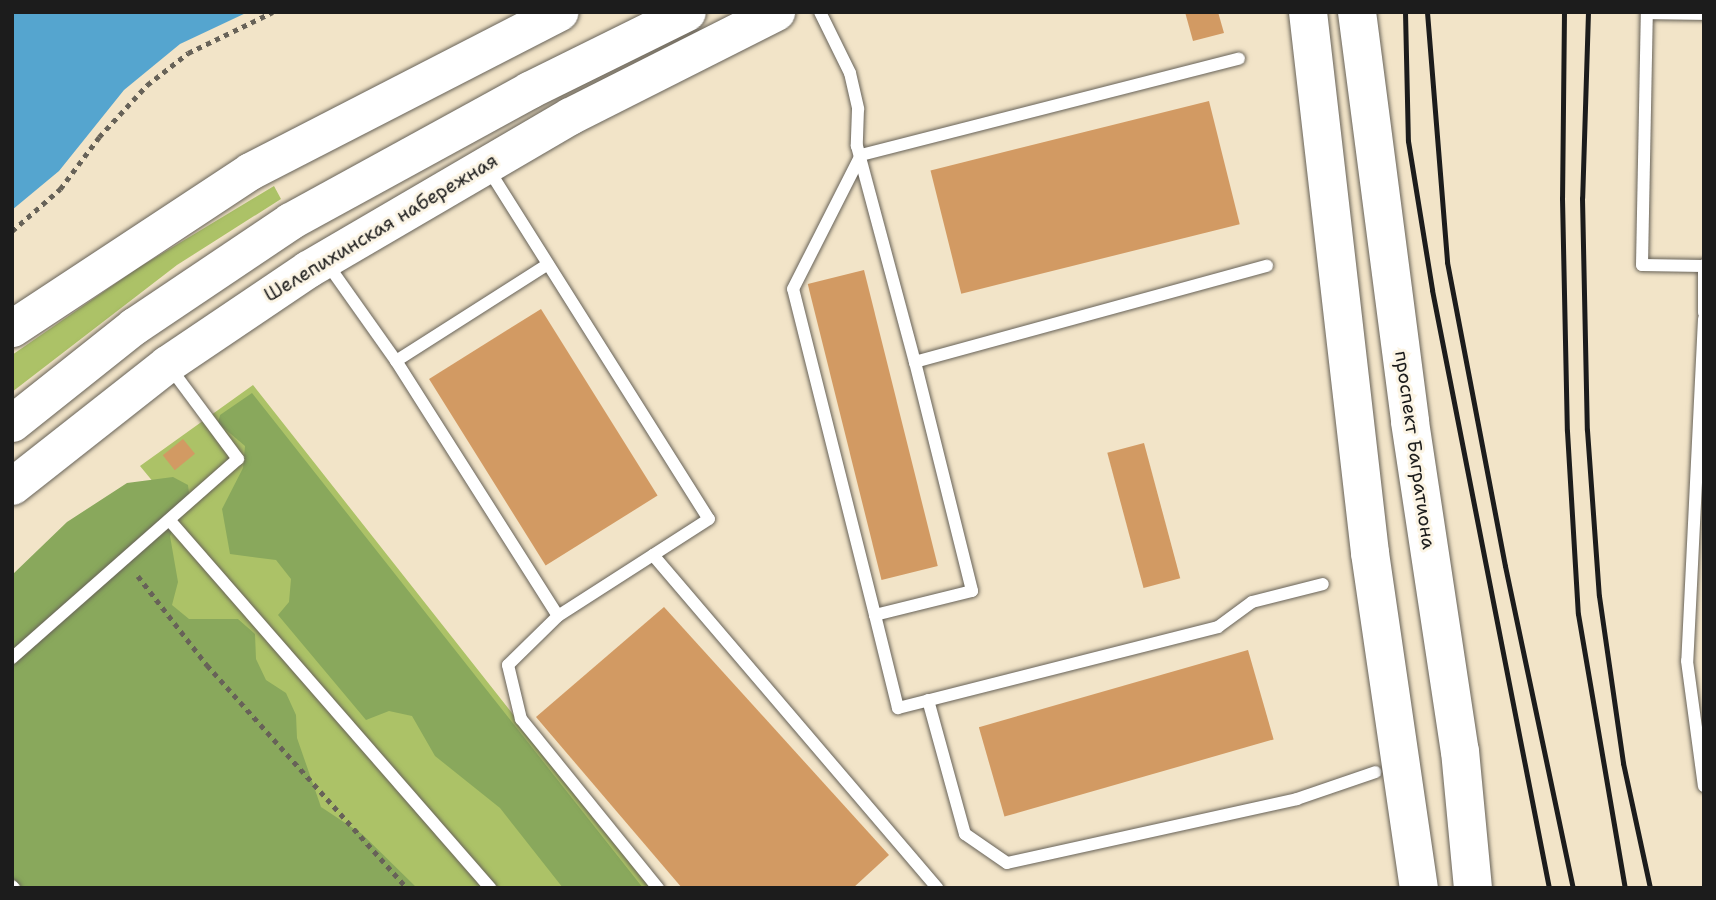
<!DOCTYPE html>
<html>
<head>
<meta charset="utf-8">
<style>
	body { margin:0 }
	#map { position:relative; width:1716px; height:900px; overflow:hidden; background:#f2e4c8; font-family:"Shantell Sans",sans-serif }
	div>[style] { position:absolute }
	[style*='--x'] { left:calc(var(--x)*1px); top:calc(var(--y)*1px); width:calc(var(--w)*1px); rotate:calc(var(--a)*1deg) }
	.green>* { inset:0; background:#acc267 }
	.forest>* { inset:0; background:#89a85c }
	.water>* { inset:0; background:#55a5cf }
	.building>* { inset:0; background:#d29a63; transform-origin:0 0 }
	.path>* { height:4.5px; margin-top:-2.25px; transform-origin:0; background:repeating-linear-gradient(90deg,#676258 0 5px,transparent 0 10px) }
	.roads { filter:drop-shadow(0 0 2px #676258) drop-shadow(0 0 2px #676258) }
	.lane>* { height:12px; margin:-6px; padding:0 6px; transform-origin:6px; border-radius:6px; background:#fff }
	.secondary>* { height:37px; margin:-18.5px; padding:0 18.5px; transform-origin:18.5px; border-radius:18.5px; background:#fff }
	.rail>* { height:5px; margin:-2.5px; padding:0 2.5px; transform-origin:2.5px; border-radius:2.5px; background:#1c1c1c }
	.bridges { filter:drop-shadow(0 0 2px #676258) drop-shadow(0 0 2px #676258) }
	.primary-bridge>* { height:38px; margin:-19px; padding:0 19px; transform-origin:19px; border-radius:19px; background:#fff }
	span { translate:-50% -50%; white-space:nowrap; text-align:center; line-height:1.15; -webkit-text-stroke:6px #fcf5e5; paint-order:stroke }
	.street-label { font-size:19px; color:#1c1c1c }
	.frame { position:absolute; inset:0; border:14px solid #1c1c1c; pointer-events:none }
</style>
</head>
<body>
<div id="map">
	<div class="green">
		<div style="clip-path:polygon(274px 186px,281px 199px,177px 265px,12px 392px,12px 355px,138px 268px)"></div>
		<div style="clip-path:polygon(253px 385px,650px 888px,12px 888px,159px 489px,140px 466px)"></div>
	</div>
	<div class="forest">
		<div style="clip-path:polygon(252px 393px,643px 888px,563px 888px,500px 808px,435px 756px,412px 716px,389px 711px,366px 720px,278px 615px,289px 602px,291px 579px,276px 560px,230px 554px,222px 509px,243px 468px,245px 446px,218px 423px,220px 415px)"></div>
		<div style="clip-path:polygon(173px 477px,188px 485px,189px 493px,170px 536px,178px 582px,172px 605px,189px 619px,238px 619px,255px 634px,256px 659px,266px 680px,286px 693px,296px 715px,297px 738px,321px 807px,362px 834px,417px 888px,12px 888px,12px 575px,67px 522px,127px 483px)"></div>
	</div>
	<div class="water">
		<div style="clip-path:polygon(12px 12px,248px 12px,180px 44px,124px 90px,59px 171px,12px 210px)"></div>
	</div>
	<div class="building">
		<div style="clip-path:polygon(1185px 12px,1218px 12px,1224px 33px,1193px 41px)"></div>
		<div style="left:1209px;top:101px;width:127px;height:287px;rotate:76deg"></div>
		<div style="left:864px;top:270px;width:305px;height:58px;rotate:76deg"></div>
		<div style="left:541px;top:309px;width:220px;height:132px;rotate:58deg"></div>
		<div style="left:183px;top:439px;width:19px;height:26px;rotate:51deg"></div>
		<div style="left:1144px;top:443px;width:140px;height:38px;rotate:75deg"></div>
		<div style="clip-path:polygon(664px 607px,889px 855px,853px 888px,682px 888px,536px 717px)"></div>
		<div style="left:1248px;top:650px;width:93px;height:280px;rotate:74deg"></div>
	</div>
	<div class="path">
		<div style="--x:12;--y:231;--w:64;--a:-41.2"></div>
		<div style="--x:60;--y:189;--w:65;--a:-53.1"></div>
		<div style="--x:99;--y:137;--w:71;--a:-47.3"></div>
		<div style="--x:147;--y:85;--w:52;--a:-38"></div>
		<div style="--x:188;--y:53;--w:94;--a:-25.8"></div>
		<div style="--x:138;--y:576;--w:113;--a:52.2"></div>
		<div style="--x:207;--y:665;--w:300;--a:48.1"></div>
	</div>
	<div class="roads">
		<div class="lane">
			<div style="--x:820;--y:12;--w:68;--a:63.8"></div>
			<div style="--x:850;--y:73;--w:37;--a:77"></div>
			<div style="--x:858;--y:109;--w:37;--a:92"></div>
			<div style="--x:857;--y:146;--w:224;--a:75"></div>
			<div style="--x:915;--y:362;--w:365;--a:-15.3"></div>
			<div style="--x:487;--y:167;--w:416;--a:57.8"></div>
			<div style="--x:709;--y:519;--w:179;--a:147.3"></div>
			<div style="--x:558;--y:616;--w:302;--a:-122.4"></div>
			<div style="--x:396;--y:361;--w:180;--a:-32.5"></div>
			<div style="--x:326;--y:262;--w:121;--a:54.7"></div>
			<div style="--x:1704;--y:265;--w:48;--a:90"></div>
			<div style="--x:1703;--y:266;--w:61;--a:-179.1"></div>
			<div style="--x:1642;--y:265;--w:252;--a:-88.9"></div>
			<div style="--x:1647;--y:13;--w:57;--a:1"></div>
			<div style="--x:1704;--y:319;--w:342;--a:92.8"></div>
			<div style="--x:1687;--y:661;--w:126;--a:82.3"></div>
			<div style="--x:915;--y:362;--w:236;--a:76"></div>
			<div style="--x:972;--y:591;--w:100;--a:166.1"></div>
			<div style="--x:875;--y:615;--w:96;--a:76.1"></div>
			<div style="--x:898;--y:708;--w:330;--a:-14.2"></div>
			<div style="--x:1218;--y:627;--w:42;--a:-36.3"></div>
			<div style="--x:1252;--y:602;--w:73;--a:-14.2"></div>
			<div style="--x:171;--y:522;--w:486;--a:48.9"></div>
			<div style="--x:653;--y:555;--w:438;--a:49.5"></div>
			<div style="--x:875;--y:615;--w:336;--a:-104.1"></div>
			<div style="--x:793;--y:289;--w:150;--a:-63.1"></div>
			<div style="--x:861;--y:155;--w:390;--a:-14.3"></div>
			<div style="--x:558;--y:616;--w:70;--a:135.6"></div>
			<div style="--x:508;--y:665;--w:56;--a:76.5"></div>
			<div style="--x:521;--y:719;--w:218;--a:51"></div>
			<div style="--x:12;--y:658;--w:301;--a:-41.4"></div>
			<div style="--x:238;--y:459;--w:116;--a:-126.6"></div>
			<div style="--x:928;--y:700;--w:139;--a:74.6"></div>
			<div style="--x:965;--y:834;--w:51;--a:34.6"></div>
			<div style="--x:1007;--y:863;--w:297;--a:-12.4"></div>
			<div style="--x:1297;--y:799;--w:83;--a:-18.9"></div>
			<div style="--x:12;--y:886;--w:3;--a:45"></div>
		</div>
		<div class="secondary">
			<div style="--x:12;--y:328;--w:285;--a:-33.4"></div>
			<div style="--x:250;--y:171;--w:348;--a:-27.2"></div>
			<div style="--x:12;--y:423;--w:156;--a:-38.5"></div>
			<div style="--x:134;--y:326;--w:188;--a:-33.9"></div>
			<div style="--x:290;--y:221;--w:273;--a:-28.7"></div>
			<div style="--x:529;--y:90;--w:176;--a:-26.3"></div>
			<div style="--x:12;--y:486;--w:197;--a:-38.2"></div>
			<div style="--x:167;--y:364;--w:170;--a:-34"></div>
			<div style="--x:308;--y:269;--w:303;--a:-30.3"></div>
			<div style="--x:570;--y:116;--w:231;--a:-26.8"></div>
		</div>
	</div>
	<div class="rail">
		<div style="--x:1405;--y:12;--w:129;--a:88.7"></div>
		<div style="--x:1408;--y:141;--w:151;--a:80.8"></div>
		<div style="--x:1432;--y:290;--w:609;--a:78.93"></div>
		<div style="--x:1427;--y:12;--w:251;--a:85.4"></div>
		<div style="--x:1447;--y:262;--w:309;--a:79.2"></div>
		<div style="--x:1505;--y:566;--w:329;--a:78.1"></div>
		<div style="--x:1564;--y:12;--w:186;--a:90.6"></div>
		<div style="--x:1562;--y:198;--w:233;--a:88.8"></div>
		<div style="--x:1567;--y:431;--w:183;--a:86.6"></div>
		<div style="--x:1578;--y:614;--w:278;--a:80.3"></div>
		<div style="--x:1588;--y:12;--w:186;--a:91.8"></div>
		<div style="--x:1582;--y:198;--w:232;--a:88.8"></div>
		<div style="--x:1587;--y:430;--w:166;--a:85.9"></div>
		<div style="--x:1599;--y:596;--w:169;--a:81.8"></div>
		<div style="--x:1623;--y:763;--w:128;--a:77.8"></div>
	</div>
	<div class="bridges">
		<div class="primary-bridge">
			<div style="--x:1308;--y:12;--w:545;--a:83.46"></div>
			<div style="--x:1370;--y:553;--w:339;--a:81.7"></div>
			<div style="--x:1357;--y:12;--w:413;--a:82.6"></div>
			<div style="--x:1410;--y:422;--w:333;--a:81.4"></div>
			<div style="--x:1460;--y:751;--w:138;--a:84.6"></div>
		</div>
	</div>
	<div class="street-label">
		<span style="left:381px;top:228px;rotate:-31deg">Шелепихинская набережная</span>
		<span style="left:1415px;top:450px;rotate:82deg">проспект Багратиона</span>
	</div>
	<div class="frame"></div>
</div>
</body>
</html>
